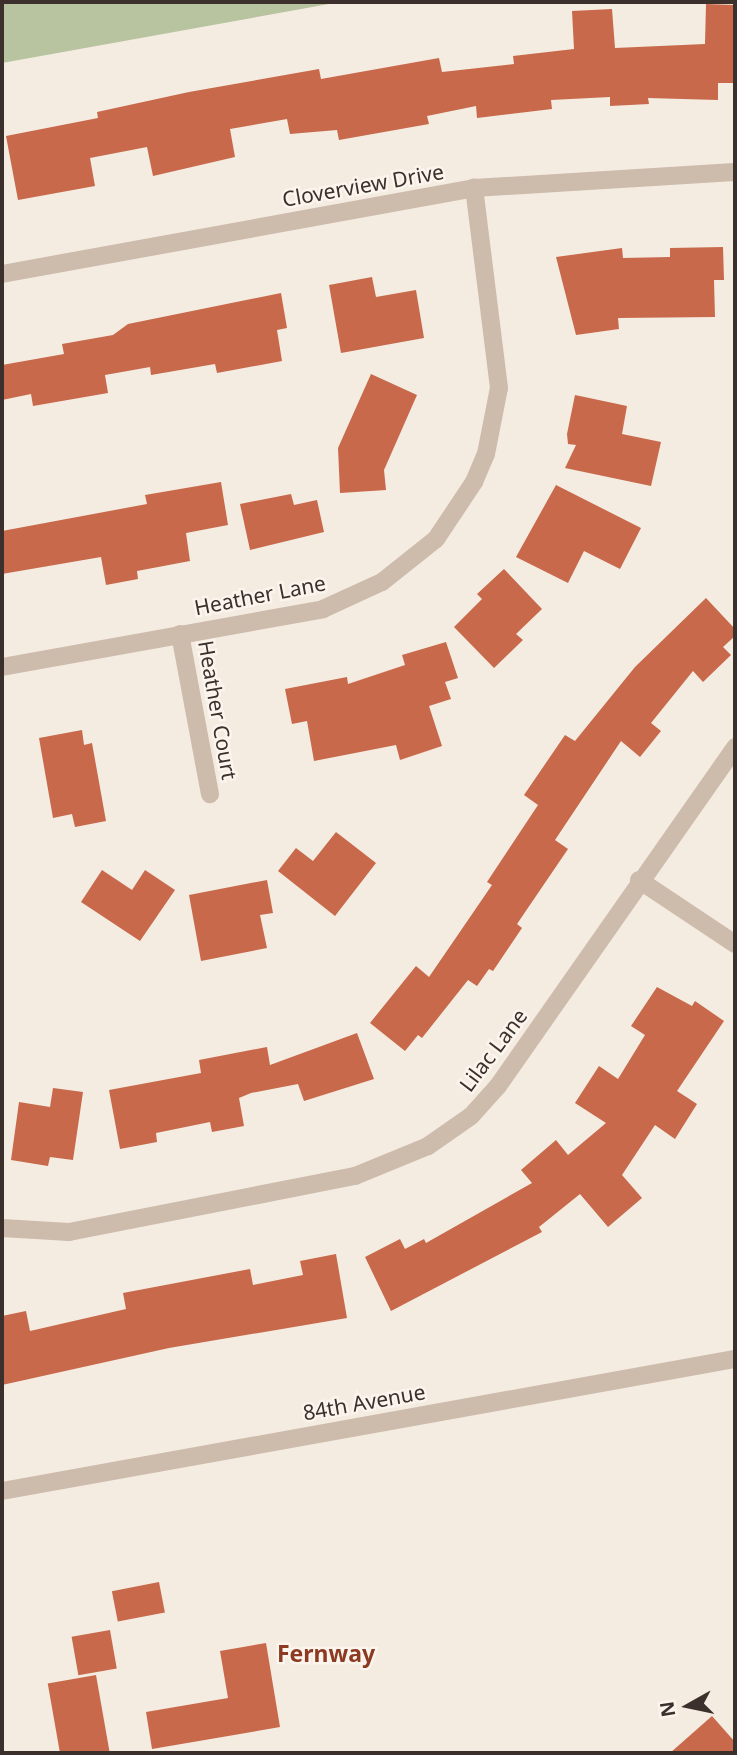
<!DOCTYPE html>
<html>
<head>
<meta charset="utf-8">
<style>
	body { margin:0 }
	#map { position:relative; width:737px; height:1755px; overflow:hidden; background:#f4ebe1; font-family:"Noto Sans",sans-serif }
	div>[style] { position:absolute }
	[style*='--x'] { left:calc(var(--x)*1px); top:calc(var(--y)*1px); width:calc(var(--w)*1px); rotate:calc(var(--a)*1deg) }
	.green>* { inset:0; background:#b8c4a0 }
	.building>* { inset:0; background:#c8694b; transform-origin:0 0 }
	.minor>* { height:18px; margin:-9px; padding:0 9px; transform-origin:9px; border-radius:9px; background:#cdbbac }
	span { translate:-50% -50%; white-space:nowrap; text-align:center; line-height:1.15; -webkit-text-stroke:5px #fbf5ee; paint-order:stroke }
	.street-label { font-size:21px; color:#3b302b }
	.neighbourhood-label { font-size:23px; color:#8c3b22; font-weight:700 }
	.frame { position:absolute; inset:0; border:4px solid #3b302b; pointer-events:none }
	.north { position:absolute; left:653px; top:1671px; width:70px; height:70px; -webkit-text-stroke:5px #fbf5ee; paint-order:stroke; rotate:261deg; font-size:19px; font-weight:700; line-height:28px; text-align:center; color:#3b302b }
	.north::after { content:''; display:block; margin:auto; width:24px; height:32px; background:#3b302b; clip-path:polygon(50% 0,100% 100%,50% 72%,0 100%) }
</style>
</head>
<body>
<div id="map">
	<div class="green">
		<div style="clip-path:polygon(2px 2px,340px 2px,2px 63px)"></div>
	</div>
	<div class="building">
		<div style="clip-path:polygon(706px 4px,735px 5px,735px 83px,718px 83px,718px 100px,648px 98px,649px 104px,610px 106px,610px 97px,551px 100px,552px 109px,477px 118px,476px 106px,427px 116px,429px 124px,339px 140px,337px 130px,290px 134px,287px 119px,230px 129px,235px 157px,153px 176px,147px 147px,90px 158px,95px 186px,18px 200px,6px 136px,98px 118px,97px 112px,189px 92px,319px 69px,321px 79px,439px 58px,442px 72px,514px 64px,513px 56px,574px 49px,572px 11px,612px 9px,615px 48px,705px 44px)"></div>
		<div style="clip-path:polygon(723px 247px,724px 280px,714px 280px,715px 317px,618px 318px,619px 329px,576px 335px,556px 257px,622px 248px,623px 258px,670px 257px,670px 248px)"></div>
		<div style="clip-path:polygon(372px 277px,376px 297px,416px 290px,424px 338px,341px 353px,329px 285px)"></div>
		<div style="clip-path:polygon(281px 293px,287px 328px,277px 330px,282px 361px,217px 373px,215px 364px,151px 375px,150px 367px,105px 375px,108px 393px,33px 406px,31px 394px,2px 400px,2px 365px,64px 354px,62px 344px,113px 335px,128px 324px)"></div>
		<div style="clip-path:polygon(371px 374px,417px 395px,384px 470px,386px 490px,340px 493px,338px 448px)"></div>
		<div style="clip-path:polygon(575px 395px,627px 406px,622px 434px,661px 442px,651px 486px,565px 468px,576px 445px,568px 444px,567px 434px)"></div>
		<div style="clip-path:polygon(221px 482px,228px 525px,186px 533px,190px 561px,137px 571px,138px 579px,106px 585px,101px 557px,2px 574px,2px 531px,147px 504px,145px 495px)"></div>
		<div style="clip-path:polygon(556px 485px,641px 528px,620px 569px,584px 551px,568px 583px,516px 557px)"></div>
		<div style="clip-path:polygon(291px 494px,294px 505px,317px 500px,324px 532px,250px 550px,240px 504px)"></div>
		<div style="clip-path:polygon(504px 569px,542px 609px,516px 634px,523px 640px,494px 668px,454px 627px,482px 599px,477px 594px)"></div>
		<div style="clip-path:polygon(706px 598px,735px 629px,735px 636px,723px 647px,731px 655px,703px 682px,693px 671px,651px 723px,661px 731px,640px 757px,621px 741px,555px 840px,568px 849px,517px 924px,522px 928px,493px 971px,489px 969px,477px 986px,468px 980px,422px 1038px,418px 1035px,405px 1051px,370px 1023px,416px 966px,429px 977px,492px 885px,487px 882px,538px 805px,524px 795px,565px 735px,575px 741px,635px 667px)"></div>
		<div style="clip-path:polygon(446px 642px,458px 678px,445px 682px,451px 699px,429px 706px,442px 746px,400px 760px,396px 745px,314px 761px,307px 721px,292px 724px,285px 689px,347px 677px,348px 684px,405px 665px,402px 655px)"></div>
		<div style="clip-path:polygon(82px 730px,84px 745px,92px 743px,106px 821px,75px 827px,72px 814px,53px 818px,39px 738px)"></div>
		<div style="clip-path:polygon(336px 832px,376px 863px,335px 916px,278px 871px,296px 848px,313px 861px)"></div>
		<div style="clip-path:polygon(102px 870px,132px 890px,145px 870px,175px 890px,140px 941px,81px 902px)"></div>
		<div style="clip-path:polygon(267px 880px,273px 913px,260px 915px,267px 948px,201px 961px,189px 895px)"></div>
		<div style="clip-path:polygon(657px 987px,692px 1006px,695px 1001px,724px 1021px,677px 1091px,697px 1104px,675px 1139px,655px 1125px,622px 1175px,642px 1198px,608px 1227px,580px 1194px,539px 1227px,542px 1232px,391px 1311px,365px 1257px,400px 1239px,405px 1249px,424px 1239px,426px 1243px,532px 1183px,521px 1170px,556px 1140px,568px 1155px,606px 1123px,575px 1103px,599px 1066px,618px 1079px,645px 1035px,631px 1026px)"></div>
		<div style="clip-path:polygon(357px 1033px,374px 1079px,304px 1101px,298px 1084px,251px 1093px,239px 1098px,244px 1126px,212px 1132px,210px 1122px,156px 1133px,157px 1142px,120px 1149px,109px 1090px,201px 1073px,199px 1060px,267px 1047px,270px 1065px)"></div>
		<div style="clip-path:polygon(53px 1088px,83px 1092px,73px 1160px,50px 1157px,48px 1166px,11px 1160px,19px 1102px,50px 1107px)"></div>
		<div style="clip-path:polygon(336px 1254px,347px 1318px,169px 1348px,2px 1385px,2px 1316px,26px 1311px,30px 1331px,126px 1309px,123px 1293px,250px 1269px,253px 1285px,303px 1275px,300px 1261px)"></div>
		<div style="left:159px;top:1582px;width:31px;height:48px;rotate:79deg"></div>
		<div style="left:110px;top:1630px;width:39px;height:39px;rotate:80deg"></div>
		<div style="clip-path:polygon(266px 1643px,280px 1727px,152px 1749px,146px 1712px,228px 1698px,220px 1651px)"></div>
		<div style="left:96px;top:1675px;width:79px;height:49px;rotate:80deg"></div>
		<div style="clip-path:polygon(712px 1716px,735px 1742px,735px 1753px,670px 1753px)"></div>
	</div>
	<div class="minor">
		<div style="--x:2;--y:274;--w:480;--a:-10.3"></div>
		<div style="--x:474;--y:188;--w:261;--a:-3.5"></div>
		<div style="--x:180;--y:634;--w:163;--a:79.4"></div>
		<div style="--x:2;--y:667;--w:326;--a:-10.2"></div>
		<div style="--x:323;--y:609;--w:65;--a:-24.6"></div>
		<div style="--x:382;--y:582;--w:69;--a:-38.5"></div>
		<div style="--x:436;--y:539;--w:69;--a:-56.3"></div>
		<div style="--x:474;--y:482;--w:30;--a:-67"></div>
		<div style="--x:486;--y:454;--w:67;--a:-78.9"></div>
		<div style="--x:499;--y:388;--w:202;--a:-97.1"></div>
		<div style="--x:639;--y:880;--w:115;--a:33.7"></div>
		<div style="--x:2;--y:1228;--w:67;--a:3.4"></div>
		<div style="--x:69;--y:1232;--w:291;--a:-11.1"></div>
		<div style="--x:355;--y:1176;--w:79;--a:-22.3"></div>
		<div style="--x:428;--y:1146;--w:52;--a:-34.9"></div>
		<div style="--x:471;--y:1116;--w:40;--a:-48"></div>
		<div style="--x:498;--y:1086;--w:414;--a:-55"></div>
		<div style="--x:2;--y:1491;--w:745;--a:-10.21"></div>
	</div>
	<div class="street-label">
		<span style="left:363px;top:185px;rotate:-10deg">Cloverview Drive</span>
		<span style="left:260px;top:595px;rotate:-11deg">Heather Lane</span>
		<span style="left:218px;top:710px;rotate:80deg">Heather Court</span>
		<span style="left:493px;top:1050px;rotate:-53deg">Lilac Lane</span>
		<span style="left:364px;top:1402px;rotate:-10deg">84th Avenue</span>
	</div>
	<div class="neighbourhood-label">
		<span style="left:326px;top:1653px">Fernway</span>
	</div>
	<div class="frame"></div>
	<div class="north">N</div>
</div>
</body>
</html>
